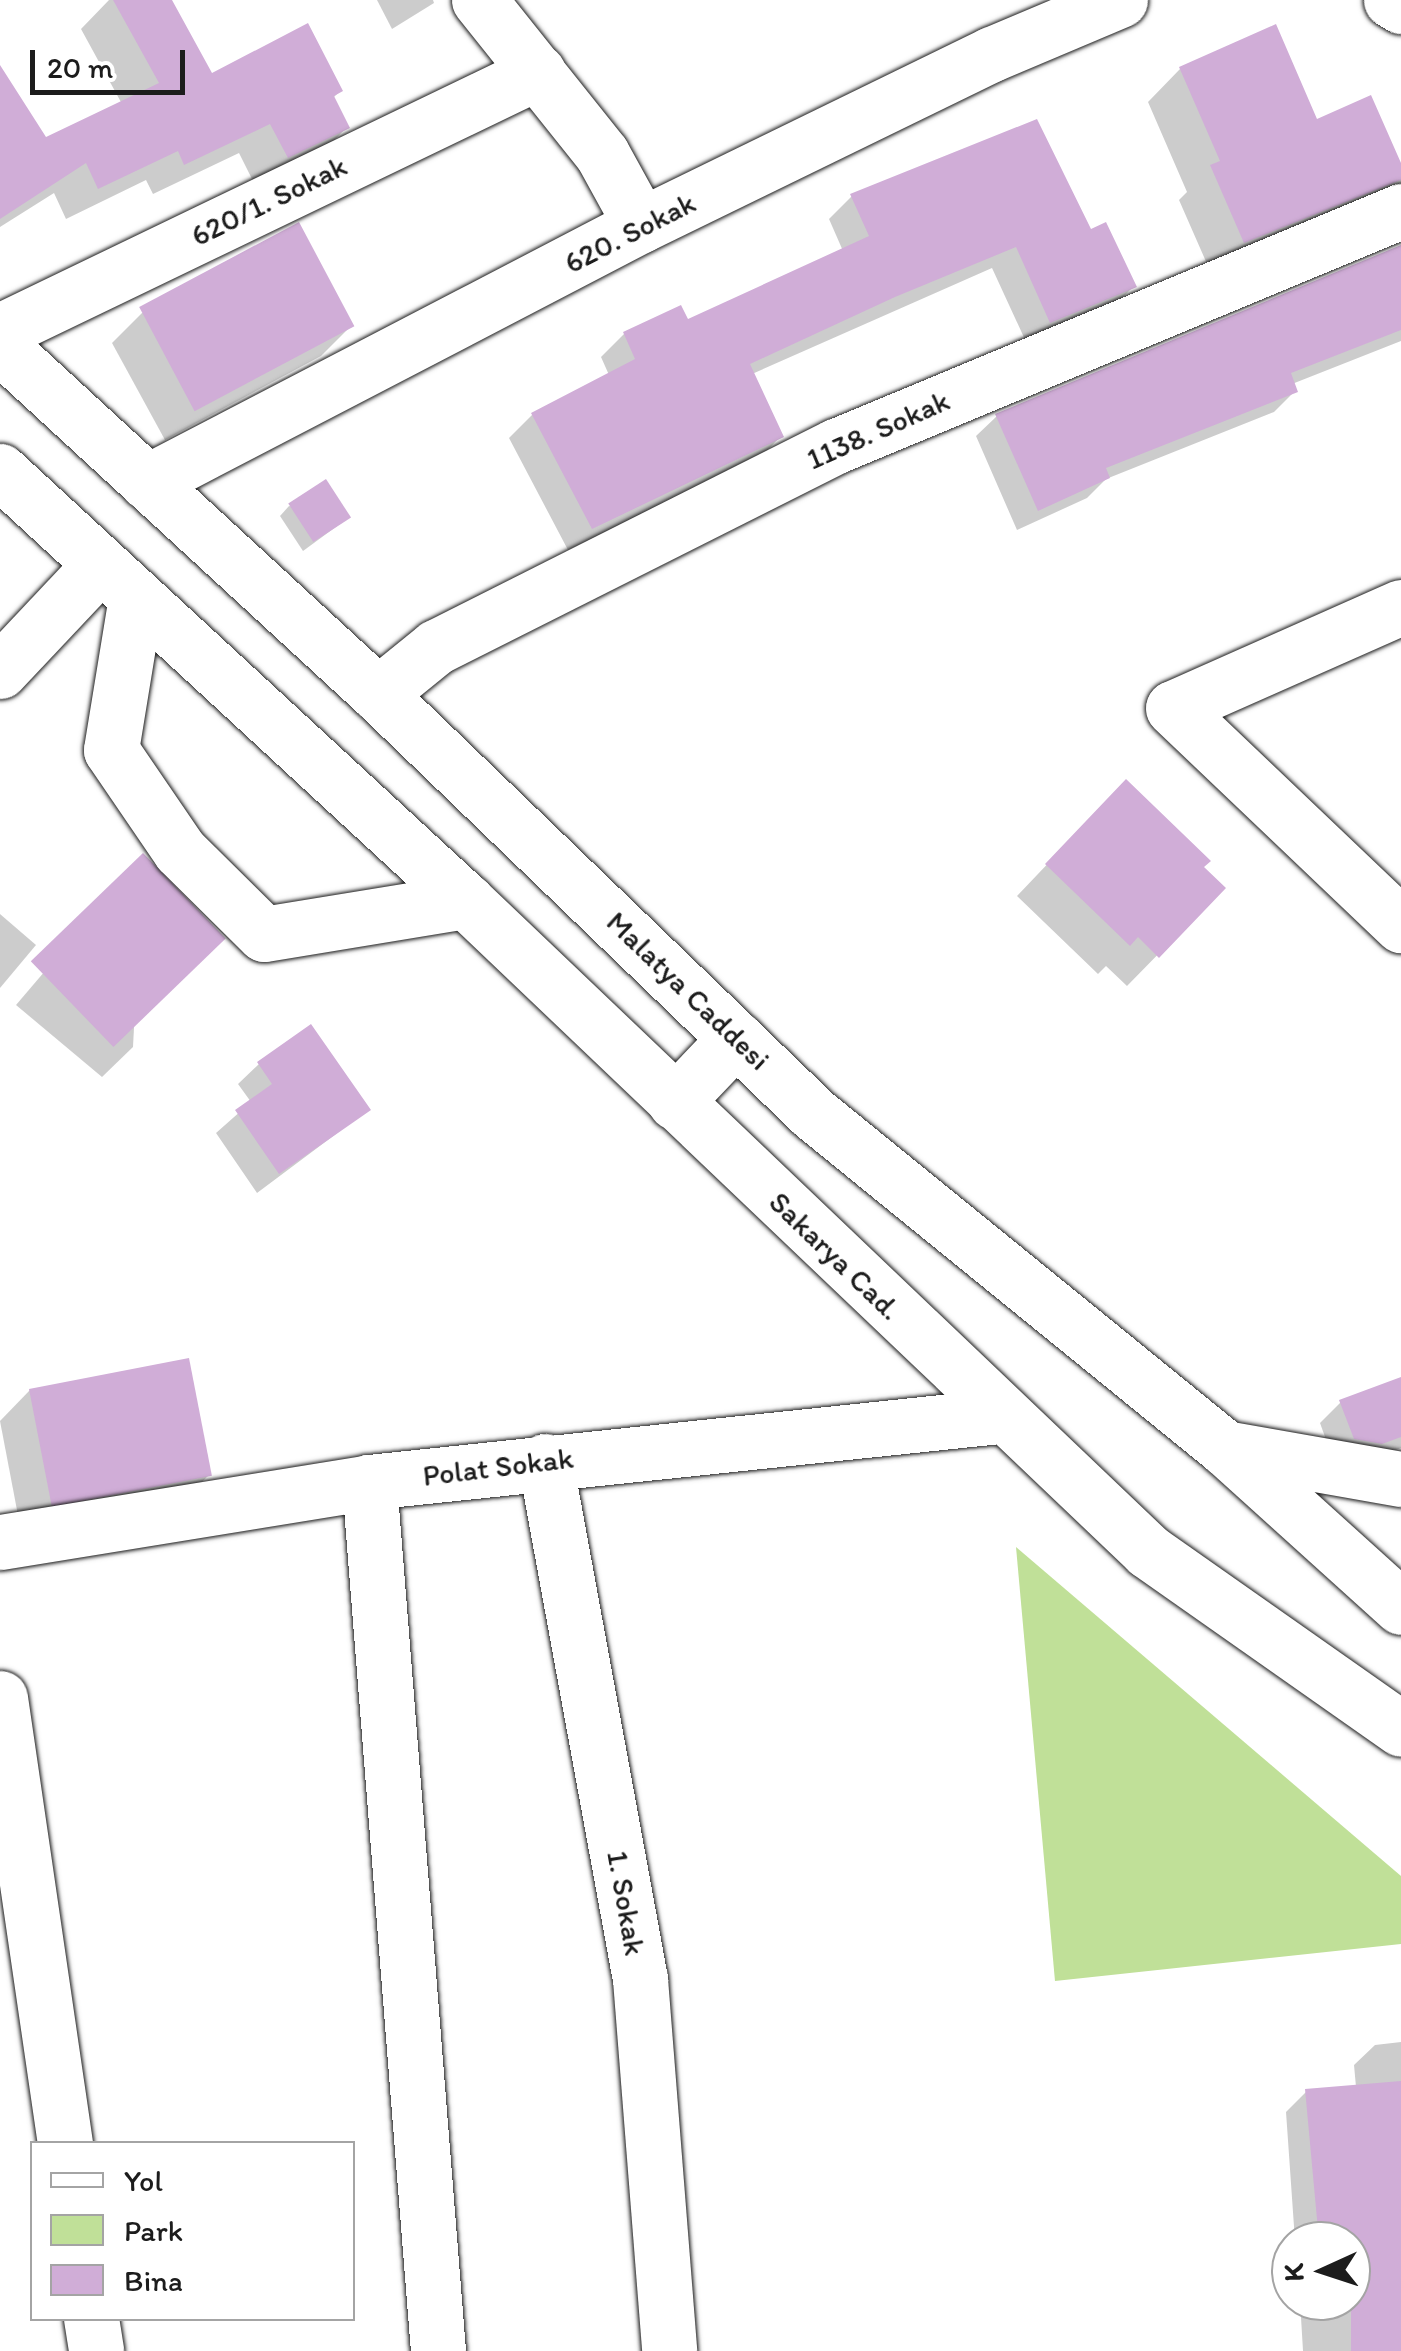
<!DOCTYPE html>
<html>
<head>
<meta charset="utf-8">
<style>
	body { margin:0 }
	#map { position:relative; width:1401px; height:2351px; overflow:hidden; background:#fff; font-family:Itim,sans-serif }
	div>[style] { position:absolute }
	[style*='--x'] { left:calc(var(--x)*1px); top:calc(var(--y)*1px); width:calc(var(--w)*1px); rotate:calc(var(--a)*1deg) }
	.green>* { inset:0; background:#c0e098 }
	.shadow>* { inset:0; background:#0003 }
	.building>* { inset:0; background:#d0add7; transform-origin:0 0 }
	.roads { filter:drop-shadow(0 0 2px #1c1c1c) drop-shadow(0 0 2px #1c1c1c) }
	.minor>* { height:55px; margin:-27.5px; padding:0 27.5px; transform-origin:27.5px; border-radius:27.5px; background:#fff }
	.major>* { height:55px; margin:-27.5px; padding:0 27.5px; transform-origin:27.5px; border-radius:27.5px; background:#fff }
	span { translate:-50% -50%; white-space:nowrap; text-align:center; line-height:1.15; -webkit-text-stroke:10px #fff; paint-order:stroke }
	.street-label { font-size:30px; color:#1c1c1c }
	.legend { position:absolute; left:30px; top:2141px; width:325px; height:180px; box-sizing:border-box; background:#fff; border:2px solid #a4a4a4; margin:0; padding:12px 18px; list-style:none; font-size:30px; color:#1c1c1c }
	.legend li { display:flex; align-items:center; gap:20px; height:50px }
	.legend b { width:50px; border:2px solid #a4a4a4 }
	.north { position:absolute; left:1271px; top:2221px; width:100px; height:100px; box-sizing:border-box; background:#fff; border:2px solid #a4a4a4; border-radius:50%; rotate:267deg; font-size:28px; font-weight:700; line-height:40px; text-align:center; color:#1c1c1c }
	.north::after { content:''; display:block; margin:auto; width:35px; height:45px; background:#1c1c1c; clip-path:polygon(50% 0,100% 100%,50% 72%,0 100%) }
	.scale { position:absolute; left:30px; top:50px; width:155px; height:45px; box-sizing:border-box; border:5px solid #1c1c1c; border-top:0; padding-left:12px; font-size:30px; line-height:35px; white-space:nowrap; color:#1c1c1c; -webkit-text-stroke:8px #fff; paint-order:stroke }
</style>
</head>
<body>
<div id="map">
	<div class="green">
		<div style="clip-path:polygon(1016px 1547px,1401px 1876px,1401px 1944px,1055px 1981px)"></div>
	</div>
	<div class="shadow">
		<div style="clip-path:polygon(109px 0,169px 0,211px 76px,340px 91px,332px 99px,347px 127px,316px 159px,256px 187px,239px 153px,153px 194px,146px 180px,66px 219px,54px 193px,0 227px,0 69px,45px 141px,122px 104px,81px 29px)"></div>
		<div style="clip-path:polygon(377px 0,433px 0,434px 3px,392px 29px)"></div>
		<div style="clip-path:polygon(1180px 69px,1316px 122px,1401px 169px,1401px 186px,1211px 273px,1179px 200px,1187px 192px,1148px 102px)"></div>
		<div style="clip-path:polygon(852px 196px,1090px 232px,1134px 286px,1111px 309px,1027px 344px,992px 268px,752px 374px,780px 437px,758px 460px,568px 550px,509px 438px,532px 415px,609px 375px,601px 357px,624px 334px,686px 323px,843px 251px,829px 219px)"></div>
		<div style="clip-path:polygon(298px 225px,352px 325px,321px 356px,165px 440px,112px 343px,142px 313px)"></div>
		<div style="clip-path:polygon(1401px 248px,1401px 341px,1292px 384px,1295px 391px,1274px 412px,1106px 479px,1087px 498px,1017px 530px,976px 436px,997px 416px)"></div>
		<div style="clip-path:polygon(289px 506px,348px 518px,303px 551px,280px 516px)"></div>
		<div style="clip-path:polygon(1096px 813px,1201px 867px,1223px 888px,1127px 986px,1106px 966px,1098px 974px,1017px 896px)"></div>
		<div style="clip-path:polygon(143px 856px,133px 1047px,102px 1077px,16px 1005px)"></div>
		<div style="clip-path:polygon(0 914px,36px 945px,0 988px)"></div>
		<div style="clip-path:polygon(259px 1064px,368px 1110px,257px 1193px,216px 1133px,251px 1102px,238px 1084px)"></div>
		<div style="clip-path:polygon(1401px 1379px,1401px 1448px,1360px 1464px,1333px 1459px,1320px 1423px,1340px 1403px)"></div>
		<div style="clip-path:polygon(30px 1390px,209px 1475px,178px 1505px,21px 1531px,0 1421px)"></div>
		<div style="clip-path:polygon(1401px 2042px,1401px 2351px,1303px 2351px,1300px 2301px,1351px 2301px,1351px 2241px,1295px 2241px,1286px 2112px,1306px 2092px,1356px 2087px,1354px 2065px,1375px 2045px)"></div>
	</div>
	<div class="building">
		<div style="clip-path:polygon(113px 0,172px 0,212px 73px,308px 23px,343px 91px,334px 96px,350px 128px,288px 158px,270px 124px,184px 165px,178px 151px,98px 189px,86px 163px,0 219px,0 65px,46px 137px,159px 83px)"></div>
		<div style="clip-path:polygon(1276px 24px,1317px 119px,1371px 95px,1401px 163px,1401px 180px,1244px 243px,1210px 165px,1220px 161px,1179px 67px)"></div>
		<div style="clip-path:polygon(1037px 119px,1091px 229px,1106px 222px,1137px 287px,1050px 323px,1016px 247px,895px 297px,750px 364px,784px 437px,592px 529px,531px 413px,635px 359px,623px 332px,681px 305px,688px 319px,869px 236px,850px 194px)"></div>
		<div style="left:299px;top:222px;width:118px;height:181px;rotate:62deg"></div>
		<div style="clip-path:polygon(1401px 245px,1401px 330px,1291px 373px,1298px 392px,1106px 468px,1110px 478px,1038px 511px,995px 414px)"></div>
		<div style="left:326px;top:479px;width:46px;height:45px;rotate:57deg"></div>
		<div style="clip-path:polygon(1126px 779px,1211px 861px,1204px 867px,1226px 888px,1159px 958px,1138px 937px,1130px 946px,1045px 864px)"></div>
		<div style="left:143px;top:853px;width:119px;height:156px;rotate:46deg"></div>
		<div style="clip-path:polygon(311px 1024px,371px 1110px,279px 1174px,235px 1110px,272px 1084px,257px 1062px)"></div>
		<div style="left:189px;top:1358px;width:120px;height:163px;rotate:79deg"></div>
		<div style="clip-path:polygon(1401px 1377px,1401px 1437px,1382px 1444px,1354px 1439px,1339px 1400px)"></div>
		<div style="clip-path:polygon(1401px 2081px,1401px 2351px,1351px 2351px,1351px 2241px,1319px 2241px,1305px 2089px)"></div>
	</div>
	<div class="roads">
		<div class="minor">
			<div style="--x:479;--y:0;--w:197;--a:51.4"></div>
			<div style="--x:602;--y:154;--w:81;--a:61.2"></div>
			<div style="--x:1391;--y:0;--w:12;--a:31"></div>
			<div style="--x:0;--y:331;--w:597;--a:-25.71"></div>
			<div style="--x:147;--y:482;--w:557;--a:-27.49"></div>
			<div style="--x:641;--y:225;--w:390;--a:-26"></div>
			<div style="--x:992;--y:54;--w:139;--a:-22.9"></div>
			<div style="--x:136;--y:597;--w:155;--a:99.3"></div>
			<div style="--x:111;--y:750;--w:122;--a:55.7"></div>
			<div style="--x:180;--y:851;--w:118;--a:44.7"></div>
			<div style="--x:264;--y:934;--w:205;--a:-9.3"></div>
			<div style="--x:1401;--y:607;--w:249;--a:156.1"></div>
			<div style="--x:1173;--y:708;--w:315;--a:43.6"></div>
			<div style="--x:0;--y:671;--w:146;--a:-46.7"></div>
			<div style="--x:378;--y:694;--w:75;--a:-39"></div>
			<div style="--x:436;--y:647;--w:448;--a:-26.7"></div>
			<div style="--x:836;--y:446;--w:612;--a:-22.58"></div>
			<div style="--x:1225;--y:1448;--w:179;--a:10"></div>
			<div style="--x:545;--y:1461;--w:527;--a:79.61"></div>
			<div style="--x:640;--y:1979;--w:373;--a:85.5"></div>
			<div style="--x:369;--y:1482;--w:872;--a:85.46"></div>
			<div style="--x:0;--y:1542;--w:374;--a:-9.2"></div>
			<div style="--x:369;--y:1482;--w:633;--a:-5.98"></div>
			<div style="--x:0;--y:1698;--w:451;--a:81.7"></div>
			<div style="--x:91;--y:2318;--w:33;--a:81"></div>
		</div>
		<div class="major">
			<div style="--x:0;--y:346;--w:514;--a:42.63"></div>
			<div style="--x:378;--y:694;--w:605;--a:43.93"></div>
			<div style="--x:814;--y:1114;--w:530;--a:39.1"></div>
			<div style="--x:1225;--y:1448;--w:237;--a:42.1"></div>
			<div style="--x:0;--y:471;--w:634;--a:42.7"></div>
			<div style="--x:466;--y:901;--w:942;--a:43.62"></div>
			<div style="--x:1148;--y:1551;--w:309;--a:35.1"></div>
			<div style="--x:675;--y:1102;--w:88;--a:-46.4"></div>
		</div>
	</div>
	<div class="street-label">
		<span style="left:269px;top:201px;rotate:-26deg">620/1. Sokak</span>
		<span style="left:630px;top:233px;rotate:-27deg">620. Sokak</span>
		<span style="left:878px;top:430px;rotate:-24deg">1138. Sokak</span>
		<span style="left:688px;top:991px;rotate:44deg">Malatya Caddesi</span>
		<span style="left:835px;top:1256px;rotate:44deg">Sakarya Cad.</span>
		<span style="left:498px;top:1467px;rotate:-7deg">Polat Sokak</span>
		<span style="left:626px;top:1903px;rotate:80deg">1. Sokak</span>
	</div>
	<ul class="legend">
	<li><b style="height:12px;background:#fff"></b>Yol</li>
	<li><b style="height:28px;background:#c0e098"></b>Park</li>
	<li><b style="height:28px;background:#d0add7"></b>Bina</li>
	</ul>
	<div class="north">K</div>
	<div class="scale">20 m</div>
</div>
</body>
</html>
